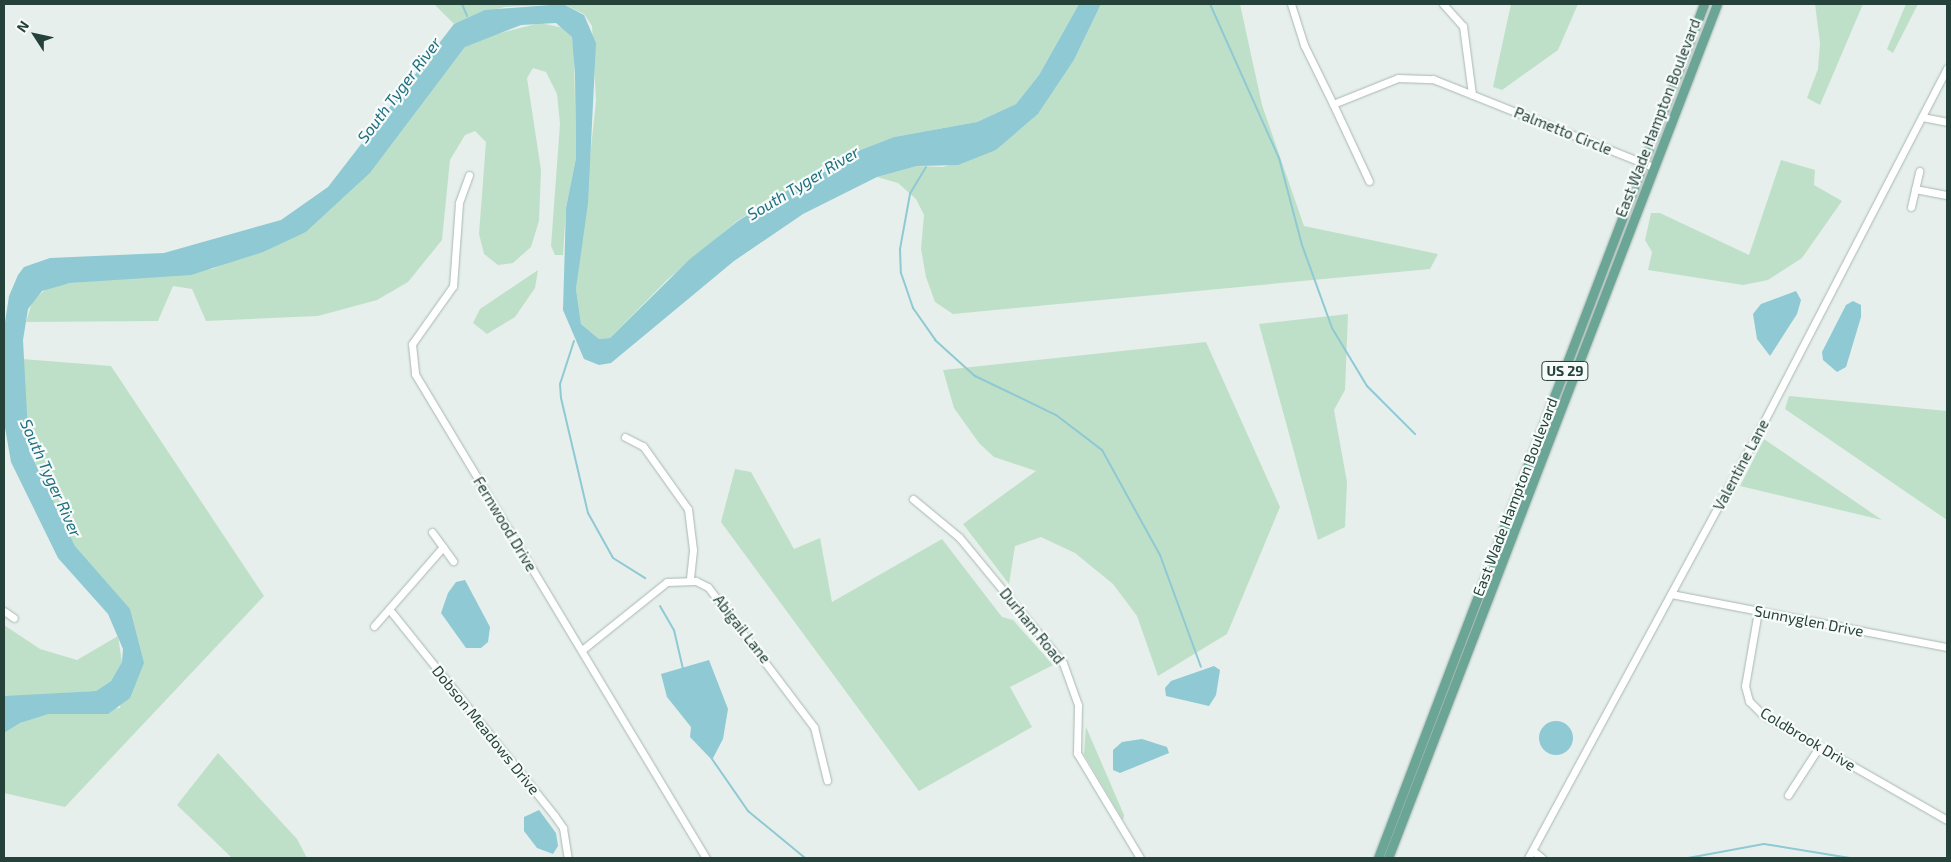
<!DOCTYPE html>
<html>
<head>
<meta charset="utf-8">
<style>
	body { margin:0 }
	#map { position:relative; width:1951px; height:862px; overflow:hidden; background:#e6efeb; font-family:"Exo 2",sans-serif }
	div>[style] { position:absolute }
	[style*='--x'] { left:calc(var(--x)*1px); top:calc(var(--y)*1px); width:calc(var(--w)*1px); rotate:calc(var(--a)*1deg) }
	.green>* { inset:0; background:#bfe0c8 }
	.water>* { inset:0; background:#8ec9d4 }
	.round { border-radius:50% }
	.stream>* { height:2px; margin:-1px; padding:0 1px; transform-origin:1px; border-radius:1px; background:#8ec9d4 }
	.roads { filter:drop-shadow(0 0 1px #a8b8b2) drop-shadow(0 0 1px #a8b8b2) }
	.minor>* { height:7px; margin:-3.5px; padding:0 3.5px; transform-origin:3.5px; border-radius:3.5px; background:#fff }
	.major>* { height:9px; margin:-4.5px; padding:0 4.5px; transform-origin:4.5px; border-radius:4.5px; background:#6aa596 }
	span { translate:-50% -50%; white-space:nowrap; text-align:center; line-height:1.15; -webkit-text-stroke:4.5px #f7fbf9; paint-order:stroke }
	.shield-label span { padding:1px 4px; background:#f7fbf9; border:1px solid; border-radius:4px; -webkit-text-stroke-width:0 }
	.shield-label { font-size:14px; color:#24423a; font-weight:700 }
	.street-label { font-size:15px; color:#24423a }
	.water-label { font-size:16px; color:#1c6f80; font-style:italic }
	.frame { position:absolute; inset:0; border:5px solid #24423a; pointer-events:none }
	.north { position:absolute; left:10px; top:10px; width:50px; height:50px; -webkit-text-stroke:4px #f7fbf9; paint-order:stroke; rotate:305deg; font-size:14px; font-weight:700; line-height:20px; text-align:center; color:#24423a }
	.north::after { content:''; display:block; margin:auto; width:18px; height:22px; background:#24423a; clip-path:polygon(50% 0,100% 100%,50% 72%,0 100%) }
</style>
</head>
<body>
<div id="map">
	<div class="green">
		<div style="clip-path:polygon(434px 4px,1079px 4px,1039px 75px,1016px 104px,977px 122px,894px 137px,832px 161px,737px 221px,667px 280px,610px 338px,599px 339px,581px 324px,576px 289px,596px 101px,592px 26px,584px 14px,563px 4px,504px 7px,454px 24px)"></div>
		<div style="clip-path:polygon(1101px 4px,1240px 4px,1262px 105px,1304px 226px,1438px 254px,1430px 269px,953px 314px,935px 302px,926px 277px,921px 249px,924px 215px,916px 199px,898px 183px,877px 177px,917px 166px,943px 167px,996px 150px,1038px 114px,1074px 60px)"></div>
		<div style="clip-path:polygon(1511px 4px,1578px 4px,1558px 50px,1502px 90px,1493px 87px)"></div>
		<div style="clip-path:polygon(1815px 4px,1863px 4px,1820px 105px,1807px 98px,1818px 69px,1820px 43px)"></div>
		<div style="clip-path:polygon(1906px 4px,1918px 4px,1893px 53px,1887px 49px)"></div>
		<div style="clip-path:polygon(540px 23px,564px 28px,572px 37px,574px 51px,576px 158px,566px 208px,563px 255px,555px 255px,551px 246px,560px 124px,557px 94px,546px 72px,533px 68px,527px 78px,541px 170px,539px 221px,531px 247px,513px 263px,498px 265px,484px 254px,479px 234px,486px 142px,475px 131px,465px 135px,450px 160px,442px 240px,408px 282px,377px 300px,318px 316px,206px 321px,192px 289px,173px 286px,158px 321px,26px 322px,33px 299px,52px 285px,212px 269px,306px 232px,370px 173px,465px 47px,480px 38px)"></div>
		<div style="clip-path:polygon(1781px 160px,1815px 170px,1814px 185px,1842px 201px,1802px 258px,1768px 280px,1743px 285px,1648px 270px,1652px 252px,1645px 240px,1651px 213px,1660px 213px,1749px 255px)"></div>
		<div style="clip-path:polygon(538px 270px,535px 288px,515px 317px,487px 334px,473px 323px,480px 309px)"></div>
		<div style="clip-path:polygon(1348px 314px,1345px 390px,1334px 410px,1347px 482px,1345px 527px,1318px 540px,1259px 324px)"></div>
		<div style="clip-path:polygon(1206px 342px,1280px 507px,1227px 634px,1158px 676px,1137px 616px,1113px 584px,1075px 553px,1041px 537px,1015px 546px,1009px 584px,963px 524px,1036px 471px,994px 457px,979px 443px,954px 408px,943px 370px)"></div>
		<div style="clip-path:polygon(22px 359px,111px 366px,264px 596px,65px 807px,4px 793px,4px 733px,20px 723px,49px 714px,120px 708px,130px 610px,75px 546px,35px 466px,24px 429px)"></div>
		<div style="clip-path:polygon(1789px 396px,1947px 411px,1947px 520px,1785px 409px)"></div>
		<div style="clip-path:polygon(1764px 439px,1882px 520px,1740px 486px)"></div>
		<div style="clip-path:polygon(735px 469px,751px 472px,794px 549px,820px 538px,832px 602px,942px 539px,1002px 617px,1013px 620px,1053px 665px,1010px 687px,1032px 727px,919px 791px,721px 522px)"></div>
		<div style="clip-path:polygon(4px 625px,40px 649px,77px 660px,118px 636px,122px 662px,111px 681px,96px 691px,4px 697px)"></div>
		<div style="clip-path:polygon(1086px 727px,1124px 815px,1123px 820px,1084px 754px)"></div>
		<div style="clip-path:polygon(218px 753px,297px 839px,307px 858px,232px 858px,177px 805px)"></div>
	</div>
	<div class="water">
		<div style="clip-path:polygon(563px 4px,584px 15px,596px 43px,588px 203px,576px 289px,581px 324px,599px 339px,610px 338px,690px 259px,738px 221px,832px 161px,894px 137px,977px 122px,1016px 104px,1039px 75px,1079px 4px,1101px 4px,1074px 60px,1038px 114px,996px 150px,958px 165px,917px 166px,877px 177px,803px 214px,734px 261px,611px 363px,599px 365px,584px 359px,563px 310px,566px 208px,576px 158px,575px 74px,572px 37px,556px 23px,521px 25px,465px 47px,370px 173px,306px 232px,263px 252px,191px 275px,70px 283px,42px 291px,28px 309px,23px 340px,29px 451px,75px 546px,130px 609px,144px 663px,130px 698px,108px 714px,49px 714px,20px 723px,4px 733px,5px 696px,96px 691px,111px 681px,122px 662px,123px 649px,108px 614px,58px 558px,11px 462px,4px 422px,4px 329px,9px 296px,18px 275px,24px 267px,50px 258px,164px 253px,281px 220px,328px 187px,454px 24px,485px 10px)"></div>
		<div style="clip-path:polygon(1796px 291px,1801px 300px,1797px 314px,1770px 356px,1757px 339px,1753px 314px,1761px 304px)"></div>
		<div style="clip-path:polygon(1853px 301px,1861px 305px,1861px 317px,1846px 367px,1837px 372px,1823px 360px,1822px 352px,1846px 305px)"></div>
		<div style="clip-path:polygon(465px 580px,490px 627px,488px 642px,481px 648px,466px 648px,441px 613px,448px 593px,456px 582px)"></div>
		<div style="clip-path:polygon(709px 660px,728px 709px,723px 739px,712px 760px,690px 737px,691px 727px,667px 697px,661px 674px)"></div>
		<div style="clip-path:polygon(1214px 666px,1220px 670px,1216px 695px,1209px 706px,1166px 696px,1165px 688px,1171px 681px)"></div>
		<div class="round" style="left:1539px;top:721px;width:34px;height:34px"></div>
		<div style="clip-path:polygon(1142px 739px,1167px 747px,1169px 753px,1120px 773px,1113px 770px,1113px 750px,1122px 742px)"></div>
		<div style="clip-path:polygon(539px 810px,556px 833px,558px 846px,553px 854px,537px 848px,524px 831px,524px 817px)"></div>
	</div>
	<div class="stream">
		<div style="--x:462;--y:4;--w:13;--a:67"></div>
		<div style="--x:1210;--y:4;--w:169;--a:65.9"></div>
		<div style="--x:1279;--y:158;--w:90;--a:75.2"></div>
		<div style="--x:1302;--y:245;--w:88;--a:70.1"></div>
		<div style="--x:1332;--y:328;--w:68;--a:58.9"></div>
		<div style="--x:1367;--y:386;--w:68;--a:45"></div>
		<div style="--x:926;--y:167;--w:31;--a:121"></div>
		<div style="--x:910;--y:194;--w:56;--a:100.3"></div>
		<div style="--x:900;--y:249;--w:24;--a:88"></div>
		<div style="--x:901;--y:273;--w:37;--a:71"></div>
		<div style="--x:913;--y:308;--w:39;--a:55"></div>
		<div style="--x:935;--y:340;--w:54;--a:42"></div>
		<div style="--x:975;--y:376;--w:90;--a:25.7"></div>
		<div style="--x:1056;--y:415;--w:58;--a:37.3"></div>
		<div style="--x:1102;--y:450;--w:120;--a:61.1"></div>
		<div style="--x:1160;--y:555;--w:119;--a:69.9"></div>
		<div style="--x:574;--y:341;--w:45;--a:108"></div>
		<div style="--x:560;--y:384;--w:14;--a:86"></div>
		<div style="--x:561;--y:398;--w:118;--a:76.8"></div>
		<div style="--x:588;--y:513;--w:51;--a:60.9"></div>
		<div style="--x:613;--y:558;--w:38;--a:32"></div>
		<div style="--x:660;--y:606;--w:28;--a:60"></div>
		<div style="--x:674;--y:630;--w:40;--a:77"></div>
		<div style="--x:712;--y:759;--w:63;--a:55.3"></div>
		<div style="--x:748;--y:811;--w:74;--a:39.5"></div>
		<div style="--x:1688;--y:858;--w:77;--a:-10.4"></div>
		<div style="--x:1764;--y:844;--w:87;--a:9.2"></div>
	</div>
	<div class="roads">
		<div class="minor">
			<div style="--x:1291;--y:4;--w:43;--a:72.4"></div>
			<div style="--x:1304;--y:45;--w:66;--a:63.8"></div>
			<div style="--x:1333;--y:104;--w:70;--a:-21.8"></div>
			<div style="--x:1398;--y:78;--w:35;--a:2"></div>
			<div style="--x:1433;--y:79;--w:237;--a:21.8"></div>
			<div style="--x:1443;--y:4;--w:30;--a:48"></div>
			<div style="--x:1463;--y:26;--w:69;--a:82.5"></div>
			<div style="--x:1333;--y:104;--w:85;--a:64.9"></div>
			<div style="--x:1922;--y:117;--w:25;--a:11"></div>
			<div style="--x:469;--y:175;--w:30;--a:110"></div>
			<div style="--x:459;--y:203;--w:83;--a:94.1"></div>
			<div style="--x:453;--y:286;--w:71;--a:125.3"></div>
			<div style="--x:412;--y:344;--w:30;--a:84"></div>
			<div style="--x:415;--y:374;--w:565;--a:58.98"></div>
			<div style="--x:1915;--y:189;--w:33;--a:11"></div>
			<div style="--x:1911;--y:207;--w:37;--a:-77"></div>
			<div style="--x:625;--y:437;--w:20;--a:27"></div>
			<div style="--x:643;--y:446;--w:77;--a:54.5"></div>
			<div style="--x:688;--y:509;--w:41;--a:83"></div>
			<div style="--x:693;--y:550;--w:30;--a:96"></div>
			<div style="--x:913;--y:499;--w:60;--a:39.6"></div>
			<div style="--x:959;--y:537;--w:163;--a:50.5"></div>
			<div style="--x:1063;--y:663;--w:45;--a:70.3"></div>
			<div style="--x:1078;--y:705;--w:48;--a:91.2"></div>
			<div style="--x:1077;--y:753;--w:122;--a:59"></div>
			<div style="--x:432;--y:532;--w:36;--a:54"></div>
			<div style="--x:1671;--y:594;--w:281;--a:10.9"></div>
			<div style="--x:389;--y:609;--w:264;--a:51.3"></div>
			<div style="--x:554;--y:815;--w:16;--a:55"></div>
			<div style="--x:563;--y:828;--w:30;--a:81"></div>
			<div style="--x:4;--y:611;--w:12;--a:35"></div>
			<div style="--x:1758;--y:611;--w:76;--a:99.8"></div>
			<div style="--x:1745;--y:686;--w:16;--a:75"></div>
			<div style="--x:1749;--y:701;--w:18;--a:45"></div>
			<div style="--x:1762;--y:714;--w:213;--a:29.8"></div>
			<div style="--x:374;--y:626;--w:105;--a:-48.9"></div>
			<div style="--x:582;--y:650;--w:109;--a:-38.7"></div>
			<div style="--x:667;--y:582;--w:29;--a:-2"></div>
			<div style="--x:696;--y:581;--w:13;--a:27"></div>
			<div style="--x:708;--y:587;--w:176;--a:52.9"></div>
			<div style="--x:814;--y:727;--w:55;--a:76.2"></div>
			<div style="--x:1788;--y:795;--w:57;--a:-57.1"></div>
			<div style="--x:1533;--y:851;--w:11;--a:38"></div>
			<div style="--x:1528;--y:858;--w:492;--a:-61.6"></div>
			<div style="--x:1762;--y:425;--w:402;--a:-62.6"></div>
		</div>
		<div class="major">
			<div style="--x:1378;--y:858;--w:914;--a:-69.11"></div>
			<div style="--x:1388;--y:858;--w:915;--a:-68.93"></div>
		</div>
	</div>
	<div class="shield-label">
		<span style="left:1565px;top:371px">US 29</span>
	</div>
	<div class="street-label">
		<span style="left:1658px;top:118px;rotate:-69deg">East Wade Hampton Boulevard</span>
		<span style="left:1563px;top:131px;rotate:22deg">Palmetto Circle</span>
		<span style="left:1741px;top:465px;rotate:-62deg">Valentine Lane</span>
		<span style="left:1515px;top:497px;rotate:-69deg">East Wade Hampton Boulevard</span>
		<span style="left:505px;top:524px;rotate:59deg">Fernwood Drive</span>
		<span style="left:1809px;top:621px;rotate:11deg">Sunnyglen Drive</span>
		<span style="left:1032px;top:626px;rotate:51deg">Durham Road</span>
		<span style="left:742px;top:629px;rotate:52deg">Abigail Lane</span>
		<span style="left:486px;top:730px;rotate:51deg">Dobson Meadows Drive</span>
		<span style="left:1808px;top:739px;rotate:31deg">Coldbrook Drive</span>
	</div>
	<div class="water-label">
		<span style="left:399px;top:90px;rotate:-53deg">South Tyger River</span>
		<span style="left:803px;top:183px;rotate:-31deg">South Tyger River</span>
		<span style="left:51px;top:478px;rotate:66deg">South Tyger River</span>
	</div>
	<div class="frame"></div>
	<div class="north">N</div>
</div>
</body>
</html>
